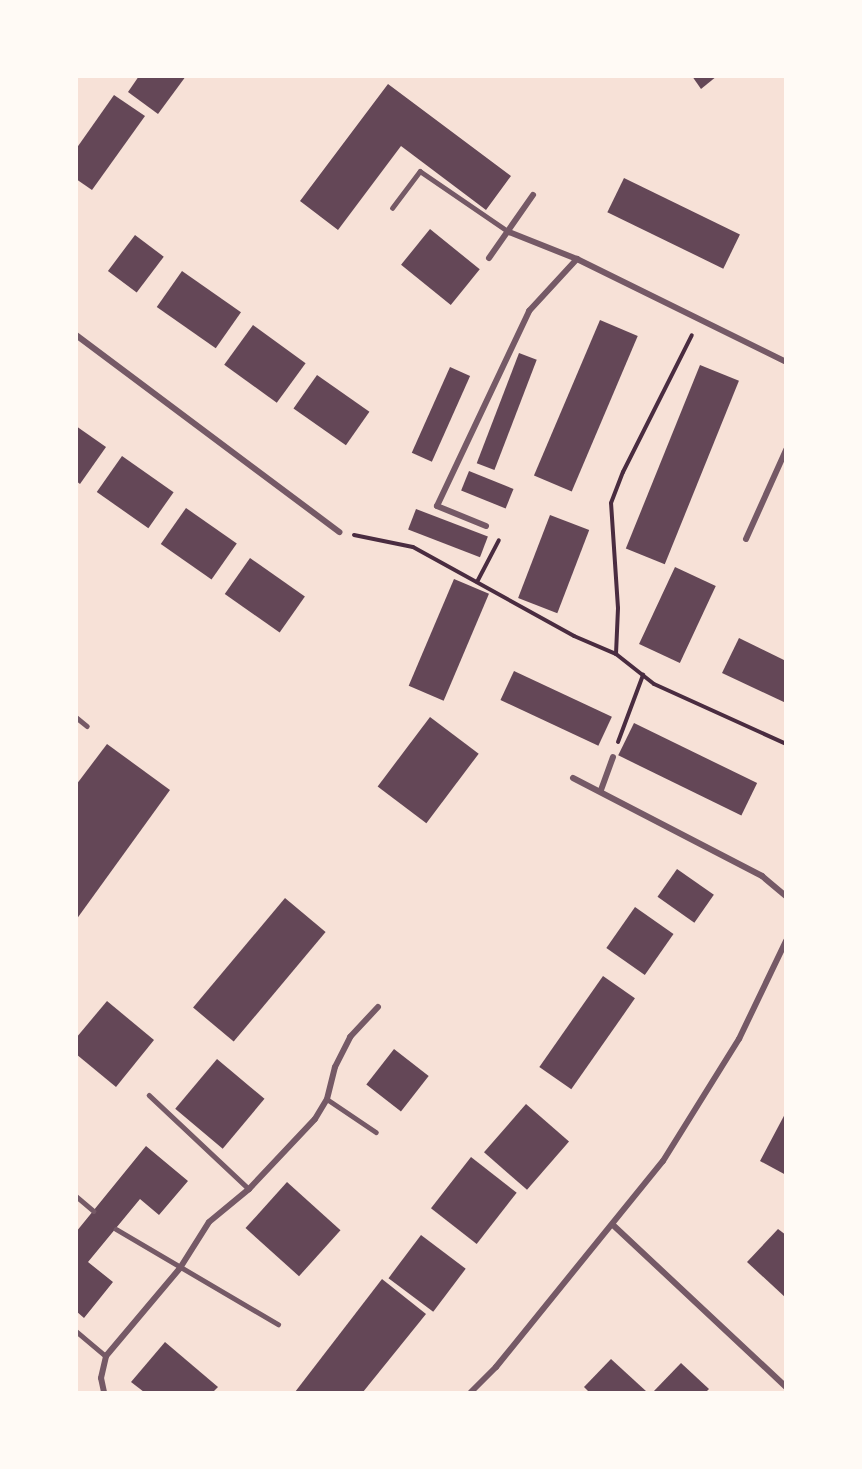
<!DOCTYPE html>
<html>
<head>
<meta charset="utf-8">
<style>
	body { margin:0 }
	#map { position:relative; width:862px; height:1469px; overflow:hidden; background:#f7e1d7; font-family:Raleway,sans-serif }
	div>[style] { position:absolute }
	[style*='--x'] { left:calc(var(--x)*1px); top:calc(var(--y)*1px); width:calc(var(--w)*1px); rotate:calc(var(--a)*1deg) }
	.building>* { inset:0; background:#644757; transform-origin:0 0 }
	.path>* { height:4px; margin:-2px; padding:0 2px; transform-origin:2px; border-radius:2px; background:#4a2c40 }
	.service>* { height:4.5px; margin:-2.25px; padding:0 2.25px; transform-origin:2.25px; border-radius:2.25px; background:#755966 }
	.minor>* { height:6px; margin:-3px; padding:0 3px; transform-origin:3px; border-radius:3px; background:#755966 }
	span { translate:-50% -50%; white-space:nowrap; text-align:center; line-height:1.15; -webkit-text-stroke:5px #fffaf5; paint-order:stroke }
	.frame { position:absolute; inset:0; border:78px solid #fffaf5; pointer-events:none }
</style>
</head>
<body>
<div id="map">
	<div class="building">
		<div style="clip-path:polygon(139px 76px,186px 76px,158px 114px,128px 92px)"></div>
		<div style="clip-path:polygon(692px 76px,717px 76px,701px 89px)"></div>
		<div style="clip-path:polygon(388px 84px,511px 176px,486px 210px,401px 146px,338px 230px,300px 201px)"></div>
		<div style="clip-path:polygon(114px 95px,145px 116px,92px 190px,76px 179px,76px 149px)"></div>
		<div style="left:624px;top:178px;width:129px;height:38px;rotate:26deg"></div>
		<div style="left:430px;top:229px;width:64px;height:46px;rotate:39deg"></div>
		<div style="left:135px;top:235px;width:36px;height:45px;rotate:37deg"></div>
		<div style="left:182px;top:271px;width:72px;height:44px;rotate:35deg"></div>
		<div style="left:600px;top:320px;width:41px;height:169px;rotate:23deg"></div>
		<div style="left:253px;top:325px;width:65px;height:49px;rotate:36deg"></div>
		<div style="left:519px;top:353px;width:19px;height:118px;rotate:21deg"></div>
		<div style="left:700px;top:365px;width:42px;height:198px;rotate:22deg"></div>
		<div style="left:450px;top:367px;width:22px;height:94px;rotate:24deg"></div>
		<div style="left:317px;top:375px;width:64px;height:41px;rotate:35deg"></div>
		<div style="clip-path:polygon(76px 426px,106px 447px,80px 484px,76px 481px)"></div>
		<div style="left:122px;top:456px;width:63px;height:44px;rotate:35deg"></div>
		<div style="left:469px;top:471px;width:48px;height:21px;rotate:22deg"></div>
		<div style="left:186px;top:508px;width:62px;height:44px;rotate:35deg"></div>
		<div style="left:416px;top:509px;width:77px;height:22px;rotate:21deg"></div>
		<div style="left:550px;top:515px;width:42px;height:89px;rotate:21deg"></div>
		<div style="left:250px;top:558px;width:67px;height:44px;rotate:35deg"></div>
		<div style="left:675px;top:567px;width:45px;height:85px;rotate:25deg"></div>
		<div style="left:454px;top:579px;width:38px;height:116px;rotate:23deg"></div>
		<div style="clip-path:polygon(739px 638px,786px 661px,786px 703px,722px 673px)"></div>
		<div style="left:514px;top:671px;width:108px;height:32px;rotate:25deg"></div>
		<div style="left:430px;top:717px;width:61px;height:87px;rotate:37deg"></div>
		<div style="left:634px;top:723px;width:137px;height:36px;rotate:26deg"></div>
		<div style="clip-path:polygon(107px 744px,170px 790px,76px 920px,76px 785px)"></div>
		<div style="left:677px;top:869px;width:45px;height:34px;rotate:35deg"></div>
		<div style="left:285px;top:898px;width:53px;height:143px;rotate:40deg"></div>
		<div style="left:635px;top:907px;width:47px;height:50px;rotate:35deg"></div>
		<div style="left:603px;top:976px;width:39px;height:111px;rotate:35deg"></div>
		<div style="clip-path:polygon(107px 1001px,154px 1040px,116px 1087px,76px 1054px,76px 1038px)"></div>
		<div style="left:394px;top:1049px;width:44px;height:45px;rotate:38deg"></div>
		<div style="left:217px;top:1059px;width:62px;height:65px;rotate:40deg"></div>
		<div style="left:526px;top:1104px;width:57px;height:64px;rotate:41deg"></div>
		<div style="clip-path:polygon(786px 1112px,786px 1175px,760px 1161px)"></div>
		<div style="clip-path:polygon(146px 1146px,188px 1181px,159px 1215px,140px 1199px,88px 1262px,113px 1282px,84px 1318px,76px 1311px,76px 1232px)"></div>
		<div style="left:471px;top:1157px;width:58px;height:65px;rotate:38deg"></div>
		<div style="left:287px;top:1182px;width:72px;height:62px;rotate:42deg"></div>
		<div style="clip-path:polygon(778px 1229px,786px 1235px,786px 1298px,747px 1262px)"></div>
		<div style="left:421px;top:1235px;width:56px;height:54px;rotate:37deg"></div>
		<div style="clip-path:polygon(382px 1279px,426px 1314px,363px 1392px,295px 1392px)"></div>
		<div style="clip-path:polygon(165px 1342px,218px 1387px,213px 1392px,144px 1392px,131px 1382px)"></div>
		<div style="clip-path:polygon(611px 1359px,647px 1392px,589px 1392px,584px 1387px)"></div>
		<div style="clip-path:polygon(681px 1363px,709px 1389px,706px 1392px,653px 1392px)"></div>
	</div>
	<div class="path">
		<div style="--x:354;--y:535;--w:60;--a:11.5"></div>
		<div style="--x:413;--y:547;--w:184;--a:28.9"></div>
		<div style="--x:574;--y:636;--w:46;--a:23.2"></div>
		<div style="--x:616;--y:654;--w:48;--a:38.3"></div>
		<div style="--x:654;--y:684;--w:145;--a:24.4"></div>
		<div style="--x:477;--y:582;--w:47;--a:-62.4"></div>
		<div style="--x:616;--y:654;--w:46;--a:-87.5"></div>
		<div style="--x:618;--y:608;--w:105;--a:-93.8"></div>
		<div style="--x:611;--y:503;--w:33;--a:-69"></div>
		<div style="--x:623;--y:472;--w:153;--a:-63.3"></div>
		<div style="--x:618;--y:742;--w:72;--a:-69.5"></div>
	</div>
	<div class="service">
		<div style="--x:392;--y:208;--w:46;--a:-52.9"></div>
		<div style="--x:420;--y:171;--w:108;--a:34.4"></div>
		<div style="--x:76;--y:717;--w:14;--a:39"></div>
		<div style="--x:149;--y:1095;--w:137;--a:43.2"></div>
		<div style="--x:327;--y:1099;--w:59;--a:34"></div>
		<div style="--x:76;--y:1196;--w:23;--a:40"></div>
		<div style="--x:116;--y:1229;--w:188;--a:30.4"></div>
		<div style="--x:76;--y:1331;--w:39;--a:40"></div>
	</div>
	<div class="minor">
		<div style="--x:509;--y:232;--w:73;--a:21.7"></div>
		<div style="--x:577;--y:259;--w:233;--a:26.2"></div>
		<div style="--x:489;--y:258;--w:77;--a:-55.1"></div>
		<div style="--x:76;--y:335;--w:329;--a:36.8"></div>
		<div style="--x:486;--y:526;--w:53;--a:-157.8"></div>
		<div style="--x:437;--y:506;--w:216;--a:-64.7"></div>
		<div style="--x:529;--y:311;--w:71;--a:-47.3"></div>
		<div style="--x:746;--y:539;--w:98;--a:-65.8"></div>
		<div style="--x:573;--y:778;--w:213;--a:27.4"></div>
		<div style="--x:762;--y:876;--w:31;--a:40"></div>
		<div style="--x:601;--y:790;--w:35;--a:-70"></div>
		<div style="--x:613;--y:1225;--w:237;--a:43.1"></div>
		<div style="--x:104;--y:1392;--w:14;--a:-102"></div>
		<div style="--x:101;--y:1378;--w:23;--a:-77"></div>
		<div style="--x:106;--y:1356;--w:115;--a:-49.9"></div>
		<div style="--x:180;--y:1268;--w:54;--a:-57.8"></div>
		<div style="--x:209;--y:1222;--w:52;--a:-39.5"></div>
		<div style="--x:249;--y:1189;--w:96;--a:-46.7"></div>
		<div style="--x:315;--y:1119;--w:23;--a:-59"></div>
		<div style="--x:327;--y:1099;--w:33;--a:-76"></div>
		<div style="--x:335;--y:1067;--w:34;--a:-63"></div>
		<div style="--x:350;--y:1037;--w:41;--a:-47"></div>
		<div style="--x:471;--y:1392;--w:35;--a:-45"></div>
		<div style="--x:496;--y:1367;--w:265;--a:-51"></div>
		<div style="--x:663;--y:1161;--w:144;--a:-58.1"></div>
		<div style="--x:739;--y:1039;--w:109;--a:-64.4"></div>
	</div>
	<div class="frame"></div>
</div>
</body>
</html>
